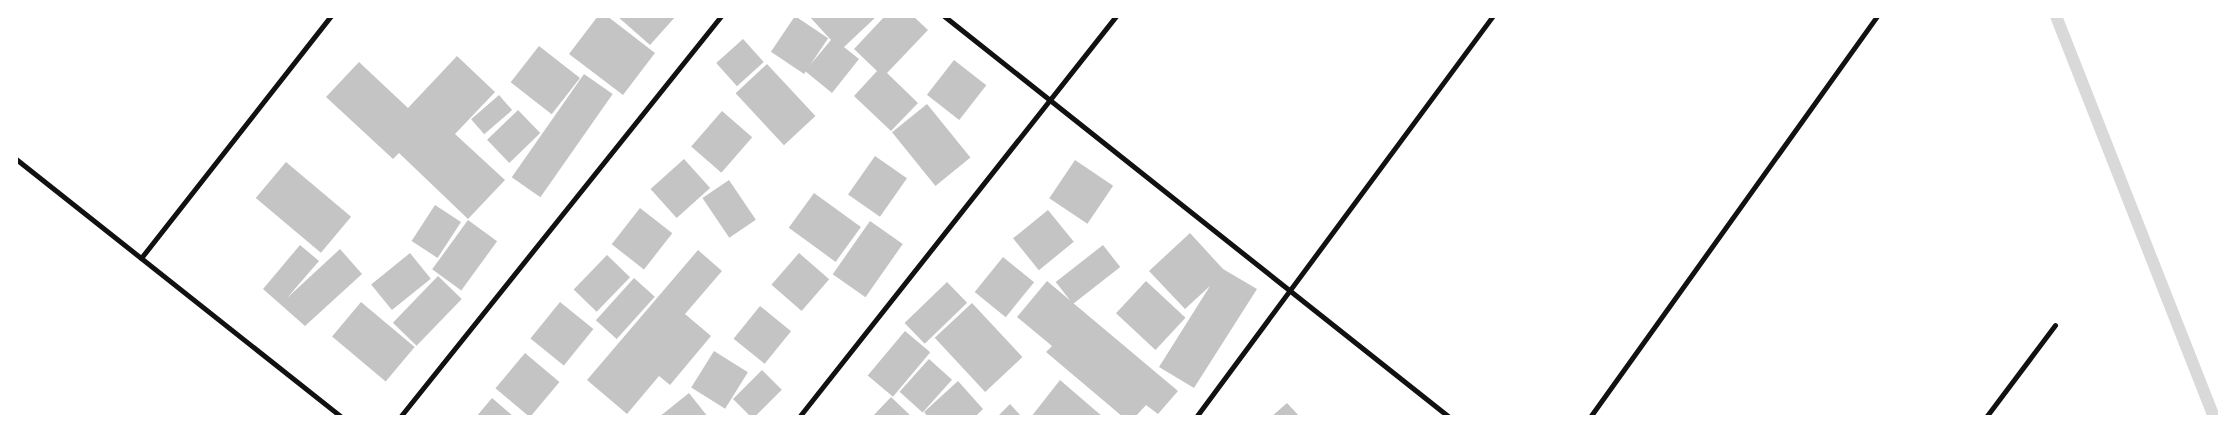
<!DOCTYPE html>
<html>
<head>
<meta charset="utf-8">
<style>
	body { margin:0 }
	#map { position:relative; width:2236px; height:433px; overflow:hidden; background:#fff; font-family:Montserrat,sans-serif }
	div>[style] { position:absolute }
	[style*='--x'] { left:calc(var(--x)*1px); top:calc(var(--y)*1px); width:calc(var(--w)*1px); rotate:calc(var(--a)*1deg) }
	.stream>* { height:12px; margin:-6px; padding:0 6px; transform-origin:6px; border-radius:6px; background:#d9d9d9 }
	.building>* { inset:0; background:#c4c4c4; transform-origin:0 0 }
	.minor>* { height:5px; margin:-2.5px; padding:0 2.5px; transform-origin:2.5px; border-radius:2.5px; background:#111 }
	span { translate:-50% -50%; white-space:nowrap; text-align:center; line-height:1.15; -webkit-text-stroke:4px #fff; paint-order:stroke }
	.frame { position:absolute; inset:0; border:18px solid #fff; pointer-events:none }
</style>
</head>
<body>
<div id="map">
	<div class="stream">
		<div style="--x:2056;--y:16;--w:431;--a:68.5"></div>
	</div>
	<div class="building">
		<div style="clip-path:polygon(598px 16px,607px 16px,655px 53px,623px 95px,569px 54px)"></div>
		<div style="clip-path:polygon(617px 16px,676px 16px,650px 45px)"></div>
		<div style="left:795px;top:16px;width:40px;height:43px;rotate:34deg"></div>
		<div style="clip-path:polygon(809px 16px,877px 16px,844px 47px,859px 59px,832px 93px,805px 71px,831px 40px)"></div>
		<div style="clip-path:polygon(885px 16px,913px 16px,928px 30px,887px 73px,918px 103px,891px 131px,854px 96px,877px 71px,854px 49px)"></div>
		<div style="left:743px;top:39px;width:31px;height:36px;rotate:48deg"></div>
		<div style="left:539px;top:46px;width:52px;height:46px;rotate:38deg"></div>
		<div style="clip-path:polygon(457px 56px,495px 92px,455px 134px,505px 180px,468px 219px,399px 153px,393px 159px,326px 97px,359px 62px,408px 108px)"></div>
		<div style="left:954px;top:60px;width:41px;height:44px;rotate:38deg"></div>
		<div style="left:767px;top:64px;width:71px;height:43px;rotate:47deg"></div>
		<div style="left:584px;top:74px;width:35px;height:126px;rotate:35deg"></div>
		<div style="left:499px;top:95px;width:20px;height:37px;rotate:49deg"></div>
		<div style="left:927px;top:104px;width:69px;height:45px;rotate:51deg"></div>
		<div style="left:518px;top:110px;width:32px;height:43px;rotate:46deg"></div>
		<div style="left:722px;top:111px;width:40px;height:47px;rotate:41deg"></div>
		<div style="left:875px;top:156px;width:39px;height:47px;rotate:35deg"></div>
		<div style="left:684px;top:159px;width:39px;height:45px;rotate:48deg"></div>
		<div style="left:1075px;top:160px;width:46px;height:46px;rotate:34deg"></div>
		<div style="left:286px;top:162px;width:85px;height:47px;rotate:40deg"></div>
		<div style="left:729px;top:180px;width:48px;height:32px;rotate:56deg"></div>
		<div style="left:814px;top:193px;width:58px;height:43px;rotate:36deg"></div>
		<div style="left:435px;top:205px;width:31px;height:43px;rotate:33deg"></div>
		<div style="left:640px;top:208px;width:41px;height:46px;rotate:38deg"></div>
		<div style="left:1048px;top:210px;width:41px;height:45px;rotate:51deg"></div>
		<div style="left:468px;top:220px;width:36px;height:61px;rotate:36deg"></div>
		<div style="left:870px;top:221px;width:40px;height:65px;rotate:35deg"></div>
		<div style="clip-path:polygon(1190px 233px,1223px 269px,1257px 289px,1194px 388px,1159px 367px,1210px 286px,1185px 309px,1149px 271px)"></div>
		<div style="clip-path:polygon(300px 245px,319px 261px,287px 298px,340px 249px,362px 274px,305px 326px,263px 289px)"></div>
		<div style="left:1103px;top:245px;width:28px;height:60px;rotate:52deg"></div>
		<div style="clip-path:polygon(698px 250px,722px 271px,685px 314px,711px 336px,670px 385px,659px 376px,627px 414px,587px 380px)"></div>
		<div style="left:410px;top:253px;width:33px;height:50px;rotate:51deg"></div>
		<div style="left:799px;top:253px;width:40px;height:42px;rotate:41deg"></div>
		<div style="left:607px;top:255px;width:32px;height:48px;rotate:44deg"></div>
		<div style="left:1003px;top:257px;width:40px;height:45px;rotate:39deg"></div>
		<div style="left:438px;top:276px;width:33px;height:65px;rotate:44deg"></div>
		<div style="left:634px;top:278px;width:28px;height:57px;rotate:42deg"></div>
		<div style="clip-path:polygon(1047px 281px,1178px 391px,1158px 414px,1146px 405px,1135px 417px,1123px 417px,1046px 352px,1052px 346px,1017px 317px)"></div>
		<div style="left:1146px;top:281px;width:54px;height:44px;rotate:43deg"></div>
		<div style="left:947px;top:282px;width:29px;height:59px;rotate:46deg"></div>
		<div style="left:361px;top:302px;width:70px;height:45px;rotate:40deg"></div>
		<div style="left:560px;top:302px;width:43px;height:47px;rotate:39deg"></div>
		<div style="left:972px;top:303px;width:74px;height:51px;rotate:47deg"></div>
		<div style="left:760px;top:306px;width:40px;height:42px;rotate:39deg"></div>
		<div style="left:905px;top:331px;width:33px;height:58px;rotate:40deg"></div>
		<div style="left:714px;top:351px;width:40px;height:43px;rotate:32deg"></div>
		<div style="left:525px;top:353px;width:45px;height:46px;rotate:40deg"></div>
		<div style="left:929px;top:359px;width:31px;height:44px;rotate:42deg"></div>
		<div style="left:762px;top:370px;width:28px;height:41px;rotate:45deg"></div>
		<div style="clip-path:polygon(1060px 380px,1103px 417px,1031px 417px)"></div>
		<div style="clip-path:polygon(958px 381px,983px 409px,975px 417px,928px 417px,924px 412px)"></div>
		<div style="clip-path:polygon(689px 393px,708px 417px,659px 417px)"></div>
		<div style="clip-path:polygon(891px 397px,912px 417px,872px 417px)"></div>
		<div style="clip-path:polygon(492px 398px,514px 417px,476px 417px)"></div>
		<div style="clip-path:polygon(1287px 403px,1300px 417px,1271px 417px)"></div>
		<div style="clip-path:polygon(1010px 404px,1022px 417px,997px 417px)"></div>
	</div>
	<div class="minor">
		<div style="--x:944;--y:16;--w:645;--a:38.45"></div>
		<div style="--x:16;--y:159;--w:416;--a:38.4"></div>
		<div style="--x:141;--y:258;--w:308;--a:-51.9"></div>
		<div style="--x:400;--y:417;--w:514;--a:-51.32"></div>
		<div style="--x:799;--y:417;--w:511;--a:-51.67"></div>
		<div style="--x:1196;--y:417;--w:499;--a:-53.5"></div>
		<div style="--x:1590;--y:417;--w:493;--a:-54.4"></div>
		<div style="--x:1986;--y:417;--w:115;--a:-53.1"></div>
	</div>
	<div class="frame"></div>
</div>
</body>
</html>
